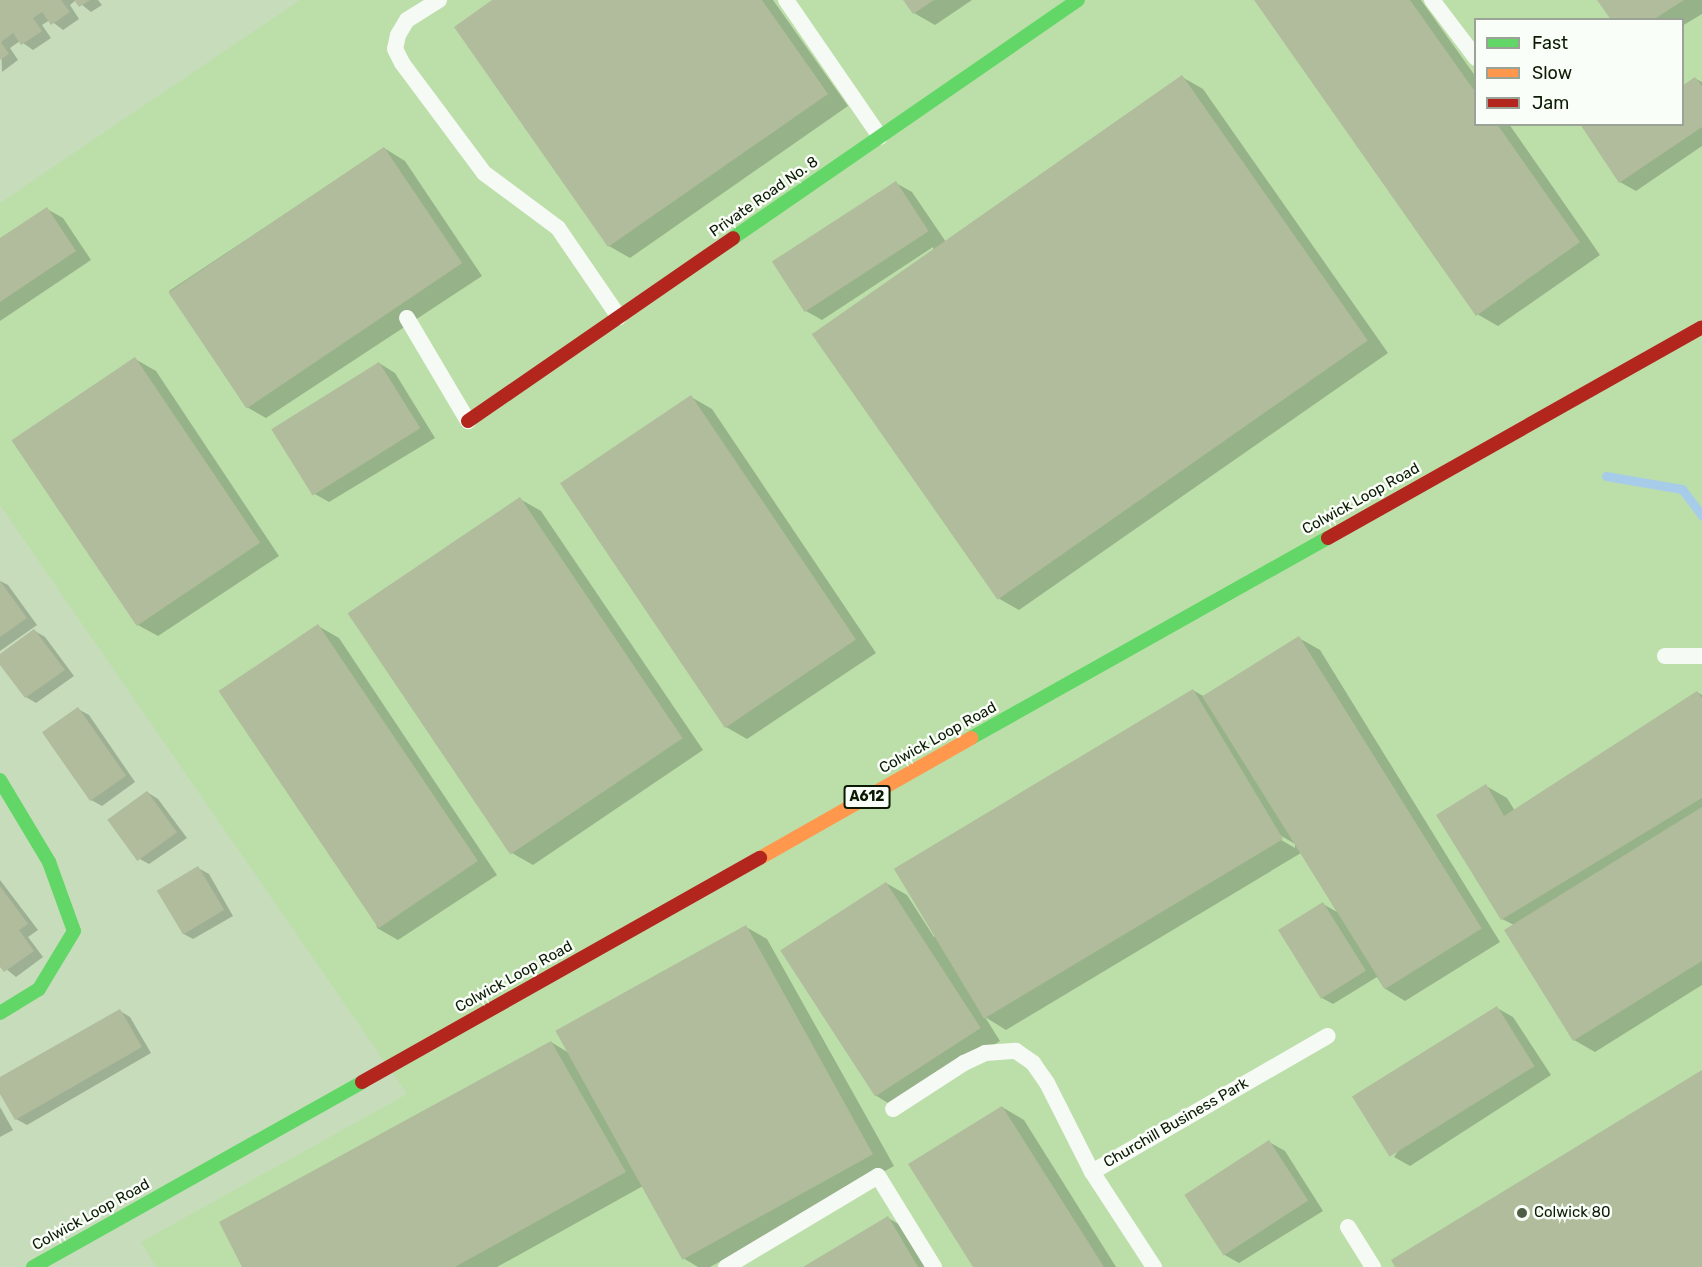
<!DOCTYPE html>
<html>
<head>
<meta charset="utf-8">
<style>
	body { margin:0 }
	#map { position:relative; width:1702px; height:1267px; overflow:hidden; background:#c6dcba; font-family:Rubik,sans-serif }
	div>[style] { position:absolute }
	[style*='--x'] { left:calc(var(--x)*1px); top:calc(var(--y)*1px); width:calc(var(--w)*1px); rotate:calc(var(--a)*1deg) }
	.built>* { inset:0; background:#bcdfaa }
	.shadow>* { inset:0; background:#0003 }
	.stream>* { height:9px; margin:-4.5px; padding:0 4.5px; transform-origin:4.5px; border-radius:4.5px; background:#a7cce9 }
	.building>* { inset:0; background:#b0bc9c; transform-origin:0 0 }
	.lane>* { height:16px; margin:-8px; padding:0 8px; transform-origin:8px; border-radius:8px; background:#f6faf5 }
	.fast>* { height:14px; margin:-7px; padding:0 7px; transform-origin:7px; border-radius:7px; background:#63d668 }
	.slow>* { height:14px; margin:-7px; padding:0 7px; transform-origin:7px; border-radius:7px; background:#ff974d }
	.jam>* { height:14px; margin:-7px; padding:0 7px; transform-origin:7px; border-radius:7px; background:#b3261e }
	.dots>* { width:16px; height:16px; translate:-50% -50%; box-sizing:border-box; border:3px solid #fafef8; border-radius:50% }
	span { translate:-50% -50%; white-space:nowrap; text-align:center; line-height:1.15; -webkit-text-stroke:5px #fafef8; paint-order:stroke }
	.shield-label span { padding:2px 4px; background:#fafef8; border:2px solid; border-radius:4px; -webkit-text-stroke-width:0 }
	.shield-label { font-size:14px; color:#0c1a04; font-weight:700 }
	.street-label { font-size:15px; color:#0c1a04 }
	.poi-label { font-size:15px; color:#0c1a04 }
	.left { translate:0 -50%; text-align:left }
	.legend { position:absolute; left:1474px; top:18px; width:210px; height:108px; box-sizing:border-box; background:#fafef8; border:2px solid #9ba396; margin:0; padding:8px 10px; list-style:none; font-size:18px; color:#0c1a04 }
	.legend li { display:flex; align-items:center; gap:12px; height:30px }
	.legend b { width:30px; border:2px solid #9ba396 }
</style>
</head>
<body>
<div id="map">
	<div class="built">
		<div style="clip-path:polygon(evenodd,300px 0,1702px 0,1702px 1267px,156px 1267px,141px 1242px,407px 1094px,0 505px,0 203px,300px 0,1476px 20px,1682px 20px,1682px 124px,1476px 124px,1476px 20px)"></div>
	</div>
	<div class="shadow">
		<div style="clip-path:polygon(0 0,98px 0,102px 5px,91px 12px,76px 0,70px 5px,79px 19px,63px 30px,50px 20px,42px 25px,51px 38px,33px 50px,20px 41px,10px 48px,18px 60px,2px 72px)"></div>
		<div style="clip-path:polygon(495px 0,773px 0,848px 106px,630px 258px,609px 246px)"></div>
		<div style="clip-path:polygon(904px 0,972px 0,935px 25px,914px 13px)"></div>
		<div style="clip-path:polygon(1256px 0,1421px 0,1476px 77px,1476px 124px,1509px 124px,1600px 255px,1498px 326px,1477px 314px)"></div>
		<div style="clip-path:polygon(1599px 0,1702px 0,1702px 14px,1682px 26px,1682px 20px,1612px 20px)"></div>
		<div style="clip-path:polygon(1182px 77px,1203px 89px,1388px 353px,1019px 610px,998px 598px,933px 247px,822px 320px,806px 311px,775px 263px,896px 183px,912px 192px,946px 242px)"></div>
		<div style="clip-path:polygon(1696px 79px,1702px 82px,1702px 146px,1636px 191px,1620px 182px,1682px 124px)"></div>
		<div style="clip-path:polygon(384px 148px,405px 161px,482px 276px,266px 418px,245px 406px,169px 291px)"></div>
		<div style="clip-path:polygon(47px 209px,63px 218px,91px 260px,0 321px,0 240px)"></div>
		<div style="clip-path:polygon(135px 359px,156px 371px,279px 556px,158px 636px,136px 624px)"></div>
		<div style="clip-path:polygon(379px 363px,395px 373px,435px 438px,329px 502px,313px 493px)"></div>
		<div style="clip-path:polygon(691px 397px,712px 409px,876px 653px,747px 739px,726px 727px)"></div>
		<div style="clip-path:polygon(520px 499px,541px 511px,703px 750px,533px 865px,512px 853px)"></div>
		<div style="clip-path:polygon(0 581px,8px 585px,37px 625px,0 651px)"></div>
		<div style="clip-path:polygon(318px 626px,339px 638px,497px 875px,398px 940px,377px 928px)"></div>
		<div style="clip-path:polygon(35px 631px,45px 637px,74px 676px,36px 703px,26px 697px,0 662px,0 655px)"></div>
		<div style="clip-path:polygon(evenodd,1299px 638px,1320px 650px,1500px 942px,1405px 1001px,1384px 988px,1377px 977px,1333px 1004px,1322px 998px,1323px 904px,1337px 912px,1301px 853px,1006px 1030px,985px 1017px,1000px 1041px,896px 1108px,875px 1095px,886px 883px,907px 895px,934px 937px,1193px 690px,1203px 696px,1299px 638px,1278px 834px,1295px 844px,1295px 848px,1276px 837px,1278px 834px)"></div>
		<div style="clip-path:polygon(1697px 692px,1702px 695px,1702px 985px,1595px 1052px,1574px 1040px,1514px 925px,1502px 919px,1486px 786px,1507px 798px,1515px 811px)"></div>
		<div style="clip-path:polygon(78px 709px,89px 715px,135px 782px,102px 806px,91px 800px)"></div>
		<div style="clip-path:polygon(147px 792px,158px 799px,187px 838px,149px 864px,138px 858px,109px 819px)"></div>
		<div style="clip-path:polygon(198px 868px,209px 874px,233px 916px,193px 939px,182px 933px)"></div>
		<div style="clip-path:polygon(0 880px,38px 930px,28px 937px,43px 957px,16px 977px,0 964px)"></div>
		<div style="clip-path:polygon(746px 927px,767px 939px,894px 1166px,710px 1267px,698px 1267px,683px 1258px,643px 1186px,497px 1267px,244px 1267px,551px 1042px,569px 1053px)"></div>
		<div style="clip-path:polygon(1497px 1008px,1513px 1017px,1551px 1075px,1410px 1166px,1394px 1157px)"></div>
		<div style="clip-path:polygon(120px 1011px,130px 1017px,151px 1053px,27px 1125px,16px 1119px,0 1091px,0 1079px)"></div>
		<div style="clip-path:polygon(0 1107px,13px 1130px,0 1137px)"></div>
		<div style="clip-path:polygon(1002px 1107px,1024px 1120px,1116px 1267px,975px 1267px)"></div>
		<div style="clip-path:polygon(1269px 1142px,1285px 1151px,1323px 1211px,1239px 1263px,1223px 1254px)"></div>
		<div style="clip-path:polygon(888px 1218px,909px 1230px,931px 1267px,806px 1267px)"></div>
	</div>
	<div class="stream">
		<div style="--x:1606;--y:476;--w:77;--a:9.7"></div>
		<div style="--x:1682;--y:489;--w:34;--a:53"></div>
	</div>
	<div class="building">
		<div style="clip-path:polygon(0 0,61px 0,70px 12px,51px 25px,42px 12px,33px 18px,42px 31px,21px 45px,13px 33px,1px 42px,9px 54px,0 60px)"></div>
		<div style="clip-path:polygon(74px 0,90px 0,79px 7px)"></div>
		<div style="clip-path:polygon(492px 0,762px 0,828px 94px,608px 247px,454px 27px)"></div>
		<div style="clip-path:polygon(903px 0,934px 0,913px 14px)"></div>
		<div style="clip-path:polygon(1254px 0,1410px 0,1476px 93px,1476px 124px,1497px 124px,1580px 242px,1476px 316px)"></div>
		<div style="clip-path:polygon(1597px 0,1684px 0,1653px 20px,1611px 20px)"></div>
		<div style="left:1182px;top:75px;width:324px;height:452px;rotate:55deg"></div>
		<div style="clip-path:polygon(1695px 77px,1702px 86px,1702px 127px,1619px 183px,1580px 124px,1682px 124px,1682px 86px)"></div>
		<div style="left:384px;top:147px;width:140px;height:260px;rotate:56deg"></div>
		<div style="left:896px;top:181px;width:60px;height:148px;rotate:57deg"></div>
		<div style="clip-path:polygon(47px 207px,76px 251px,0 302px,0 238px)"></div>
		<div style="left:135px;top:357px;width:224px;height:149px;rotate:56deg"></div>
		<div style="left:379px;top:362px;width:78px;height:127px;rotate:58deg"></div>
		<div style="left:691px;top:395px;width:295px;height:158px;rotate:56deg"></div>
		<div style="left:520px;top:497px;width:291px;height:208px;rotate:56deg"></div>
		<div style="clip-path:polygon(0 581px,27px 618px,0 637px)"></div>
		<div style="left:318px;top:624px;width:286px;height:120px;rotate:56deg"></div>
		<div style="clip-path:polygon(34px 629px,65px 670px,25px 698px,0 665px,0 654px)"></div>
		<div style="left:1299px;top:636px;width:345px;height:114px;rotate:58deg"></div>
		<div style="left:1193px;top:689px;width:175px;height:349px;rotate:59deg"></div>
		<div style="clip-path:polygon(1697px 691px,1702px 698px,1702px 798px,1501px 920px,1436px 815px,1486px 784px,1504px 816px)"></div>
		<div style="left:78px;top:707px;width:84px;height:44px;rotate:55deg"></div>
		<div style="left:147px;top:791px;width:51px;height:49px;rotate:54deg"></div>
		<div style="clip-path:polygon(1702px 807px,1702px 961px,1573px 1041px,1504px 930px)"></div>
		<div style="left:198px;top:866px;width:51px;height:48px;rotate:59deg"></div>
		<div style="left:886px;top:882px;width:174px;height:126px;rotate:57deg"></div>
		<div style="clip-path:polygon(0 886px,28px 924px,19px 930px,34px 951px,4px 972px,0 967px)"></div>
		<div style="left:1323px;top:902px;width:81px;height:53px;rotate:58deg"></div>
		<div style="left:746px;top:925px;width:262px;height:218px;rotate:61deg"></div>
		<div style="left:1497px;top:1006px;width:71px;height:171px;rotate:58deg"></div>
		<div style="clip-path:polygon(120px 1009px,142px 1047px,15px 1120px,0 1094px,0 1077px)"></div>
		<div style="clip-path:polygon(551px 1041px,626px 1172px,455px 1267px,242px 1267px,219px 1222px)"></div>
		<div style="clip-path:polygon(1702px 1070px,1702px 1267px,1395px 1267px,1391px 1260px)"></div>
		<div style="clip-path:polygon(1002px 1106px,1104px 1267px,973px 1267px,908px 1164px)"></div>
		<div style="left:1269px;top:1140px;width:72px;height:101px;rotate:57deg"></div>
		<div style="clip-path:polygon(888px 1216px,918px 1267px,803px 1267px)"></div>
	</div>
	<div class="lane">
		<div style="--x:439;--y:0;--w:38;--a:148"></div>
		<div style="--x:407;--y:20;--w:17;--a:121"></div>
		<div style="--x:398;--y:35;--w:14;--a:102"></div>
		<div style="--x:395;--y:49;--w:16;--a:63"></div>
		<div style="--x:402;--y:63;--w:137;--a:53.3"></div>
		<div style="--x:484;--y:173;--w:92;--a:36.6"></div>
		<div style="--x:558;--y:228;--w:108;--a:55.6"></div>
		<div style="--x:786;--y:0;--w:166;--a:55.5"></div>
		<div style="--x:1432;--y:0;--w:73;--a:52.8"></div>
		<div style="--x:407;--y:318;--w:120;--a:59.4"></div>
		<div style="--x:1665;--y:656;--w:37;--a:0"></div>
		<div style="--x:893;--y:1109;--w:85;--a:-32.9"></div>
		<div style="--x:964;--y:1063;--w:23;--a:-25"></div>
		<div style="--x:985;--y:1053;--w:31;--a:-4"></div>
		<div style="--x:1016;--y:1051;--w:21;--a:35"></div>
		<div style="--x:1033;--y:1063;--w:24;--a:55"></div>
		<div style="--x:1047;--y:1083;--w:100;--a:63.2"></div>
		<div style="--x:1348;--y:1227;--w:47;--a:58"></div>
		<div style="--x:726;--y:1267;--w:177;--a:-30.9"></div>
		<div style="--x:878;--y:1176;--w:107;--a:58.4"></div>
		<div style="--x:1154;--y:1267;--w:113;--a:-123.1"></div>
		<div style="--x:1092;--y:1172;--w:272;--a:-30"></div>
	</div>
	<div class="fast">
		<div style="--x:733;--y:238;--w:419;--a:-34.6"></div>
		<div style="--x:971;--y:738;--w:409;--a:-29.3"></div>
		<div style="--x:0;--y:780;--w:96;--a:59.1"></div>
		<div style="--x:49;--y:862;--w:73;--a:70.1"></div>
		<div style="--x:74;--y:931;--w:68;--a:121.1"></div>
		<div style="--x:39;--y:989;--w:46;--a:148.4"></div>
		<div style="--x:33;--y:1267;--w:377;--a:-29.3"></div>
	</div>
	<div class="slow">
		<div style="--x:760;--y:858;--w:243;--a:-29.6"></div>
	</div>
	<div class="jam">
		<div style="--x:468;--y:421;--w:322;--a:-34.6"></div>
		<div style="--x:1328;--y:538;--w:429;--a:-29.4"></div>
		<div style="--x:362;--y:1082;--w:457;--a:-29.4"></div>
	</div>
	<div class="dots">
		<div style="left:1522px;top:1213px;background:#4d5e44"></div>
	</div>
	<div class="shield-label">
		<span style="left:867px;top:797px">A612</span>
	</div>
	<div class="street-label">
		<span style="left:764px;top:197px;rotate:-35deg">Private Road No. 8</span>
		<span style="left:1361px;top:499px;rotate:-29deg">Colwick Loop Road</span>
		<span style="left:938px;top:738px;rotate:-29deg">Colwick Loop Road</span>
		<span style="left:514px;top:977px;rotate:-29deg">Colwick Loop Road</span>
		<span style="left:1176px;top:1123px;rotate:-30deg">Churchill Business Park</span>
		<span style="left:91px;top:1215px;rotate:-29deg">Colwick Loop Road</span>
	</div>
	<div class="poi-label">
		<span class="left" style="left:1534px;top:1213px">Colwick 80</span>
	</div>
	<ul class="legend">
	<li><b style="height:8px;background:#63d668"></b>Fast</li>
	<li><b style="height:8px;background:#ff974d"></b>Slow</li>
	<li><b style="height:8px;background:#b3261e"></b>Jam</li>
	</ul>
</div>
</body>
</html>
